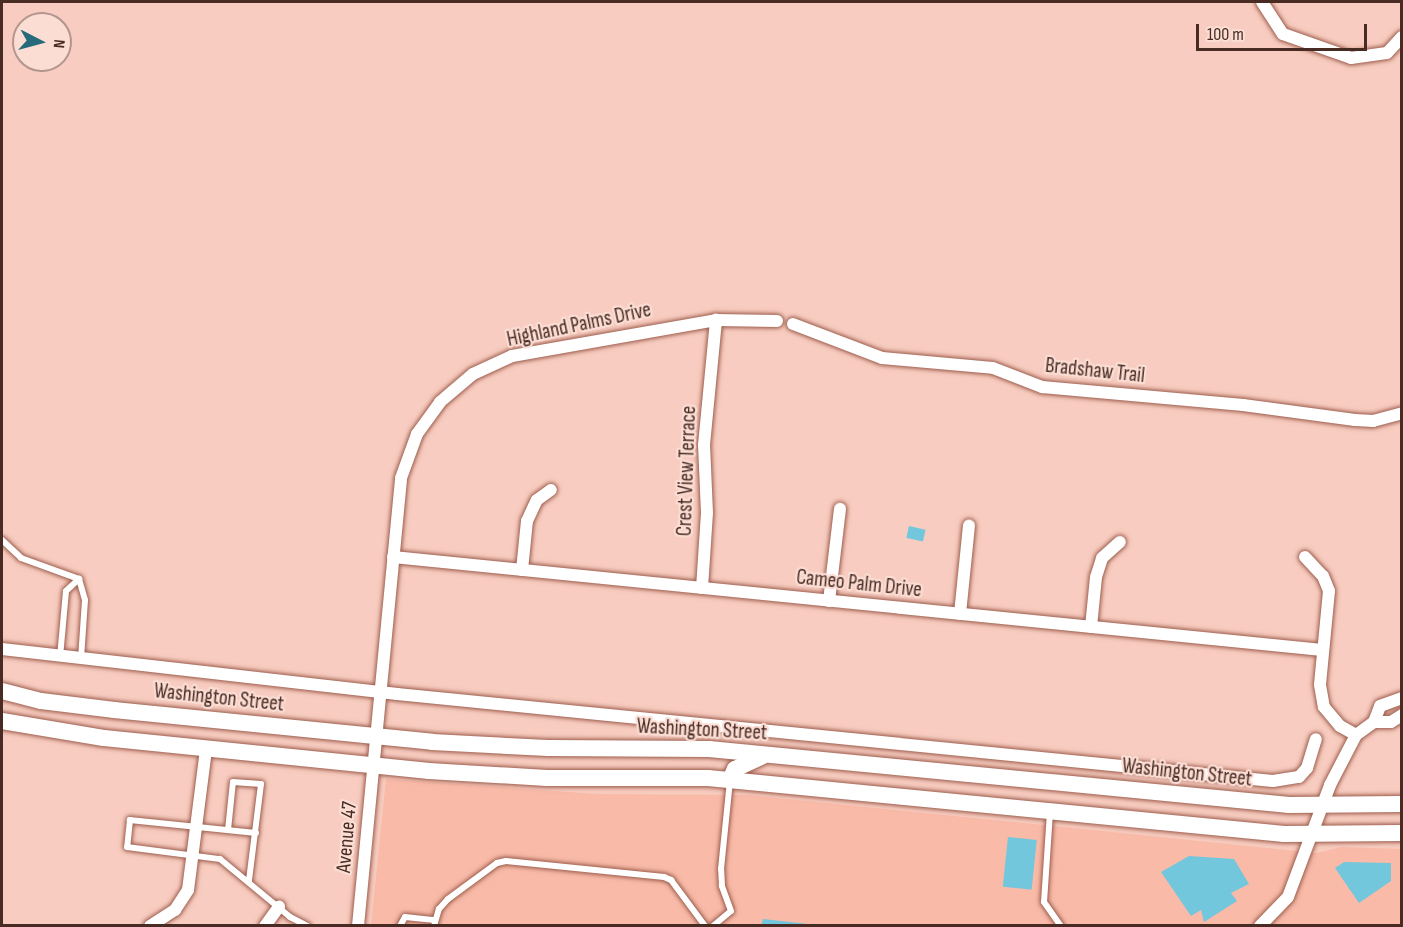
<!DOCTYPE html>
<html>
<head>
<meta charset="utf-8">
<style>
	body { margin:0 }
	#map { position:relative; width:1403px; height:927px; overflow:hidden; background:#f8ccc0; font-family:"Sofia Sans Condensed",sans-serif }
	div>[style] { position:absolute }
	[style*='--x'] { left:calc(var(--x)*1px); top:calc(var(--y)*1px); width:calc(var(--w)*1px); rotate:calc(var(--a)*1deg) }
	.built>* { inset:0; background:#f9baa8 }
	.building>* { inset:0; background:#72c7dd; transform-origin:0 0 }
	.roads { filter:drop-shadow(0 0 2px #9d5d4c) drop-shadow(0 0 2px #9d5d4c) }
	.service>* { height:6px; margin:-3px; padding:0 3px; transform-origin:3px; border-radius:3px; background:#fff }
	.minor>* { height:12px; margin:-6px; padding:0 6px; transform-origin:6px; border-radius:6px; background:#fff }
	.secondary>* { height:16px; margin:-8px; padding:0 8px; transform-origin:8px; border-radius:8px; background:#fff }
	span { translate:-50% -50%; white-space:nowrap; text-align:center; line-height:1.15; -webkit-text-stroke:4.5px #fbddd4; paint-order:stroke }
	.street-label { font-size:21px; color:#482c24 }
	.frame { position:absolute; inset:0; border:3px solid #482c24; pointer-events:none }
	.north { position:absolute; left:12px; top:12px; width:60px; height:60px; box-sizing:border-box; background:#fbddd4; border:2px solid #b3968e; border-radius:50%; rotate:96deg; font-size:16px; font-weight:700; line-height:24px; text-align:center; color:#482c24 }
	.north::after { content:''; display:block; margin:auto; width:21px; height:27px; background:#266b7b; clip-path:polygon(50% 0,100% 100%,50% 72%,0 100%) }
	.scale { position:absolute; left:1196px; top:24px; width:171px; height:27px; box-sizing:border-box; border:3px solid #482c24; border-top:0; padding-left:8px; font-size:18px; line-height:21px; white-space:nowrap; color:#482c24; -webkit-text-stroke:4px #fbddd4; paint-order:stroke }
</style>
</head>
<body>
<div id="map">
	<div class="built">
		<div style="clip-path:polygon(386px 779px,598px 794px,748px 795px,1317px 853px,1341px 847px,1401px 849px,1401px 925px,371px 926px)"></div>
	</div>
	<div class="building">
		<div style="left:909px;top:526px;width:17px;height:12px;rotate:13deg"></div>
		<div style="left:1008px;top:837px;width:29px;height:50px;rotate:6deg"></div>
		<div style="clip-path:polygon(1189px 856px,1234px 859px,1249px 884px,1231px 893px,1237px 901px,1204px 922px,1201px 910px,1191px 916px,1161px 872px)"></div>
		<div style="clip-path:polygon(1344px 862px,1391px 863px,1391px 881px,1359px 903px,1335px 868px)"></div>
		<div style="clip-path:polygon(763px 919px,808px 924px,808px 926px,761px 926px)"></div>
	</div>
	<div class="roads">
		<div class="service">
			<div style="--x:2;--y:540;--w:26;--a:43"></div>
			<div style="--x:21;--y:558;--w:62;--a:19.9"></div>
			<div style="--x:79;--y:579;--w:22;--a:74"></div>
			<div style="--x:85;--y:600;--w:59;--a:93.9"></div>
			<div style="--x:60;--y:657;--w:66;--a:-84.8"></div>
			<div style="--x:66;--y:591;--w:18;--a:-43"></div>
			<div style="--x:1050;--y:812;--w:90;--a:93.8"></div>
			<div style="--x:1044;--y:902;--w:29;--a:55"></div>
			<div style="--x:228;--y:830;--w:48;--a:-84.1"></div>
			<div style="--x:233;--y:782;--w:28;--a:4"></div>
			<div style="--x:261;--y:784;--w:98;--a:97.1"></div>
			<div style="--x:256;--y:833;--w:127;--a:-174.1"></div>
			<div style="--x:130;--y:820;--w:27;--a:96"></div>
			<div style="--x:127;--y:847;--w:94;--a:7.4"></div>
			<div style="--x:220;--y:859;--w:91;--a:39.6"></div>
			<div style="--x:290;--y:917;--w:20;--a:27"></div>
			<div style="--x:400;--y:926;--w:10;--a:-61"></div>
			<div style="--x:405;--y:917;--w:30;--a:6"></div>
			<div style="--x:434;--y:926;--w:18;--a:-74"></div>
			<div style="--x:439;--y:909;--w:13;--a:-48"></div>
			<div style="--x:448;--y:899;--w:61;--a:-36.3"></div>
			<div style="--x:497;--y:863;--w:9;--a:-13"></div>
			<div style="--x:506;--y:861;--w:159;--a:5.8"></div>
			<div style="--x:664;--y:877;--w:8;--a:23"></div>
			<div style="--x:671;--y:880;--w:57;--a:53.5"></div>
			<div style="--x:713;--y:926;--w:23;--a:-40"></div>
			<div style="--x:731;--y:911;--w:27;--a:-110"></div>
			<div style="--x:722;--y:886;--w:17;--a:-93"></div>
			<div style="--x:721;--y:869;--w:88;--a:-84.2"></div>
		</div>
		<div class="minor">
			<div style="--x:1262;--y:2;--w:38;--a:57"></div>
			<div style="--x:1283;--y:34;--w:72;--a:19.4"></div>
			<div style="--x:1351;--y:58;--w:36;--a:-8"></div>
			<div style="--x:1387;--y:53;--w:22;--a:-47"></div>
			<div style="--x:793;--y:324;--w:95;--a:20.9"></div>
			<div style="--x:882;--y:358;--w:111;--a:5.1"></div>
			<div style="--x:993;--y:368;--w:53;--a:21.2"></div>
			<div style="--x:1042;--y:387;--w:202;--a:5.1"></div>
			<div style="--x:1243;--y:405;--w:113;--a:7.6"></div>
			<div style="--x:1355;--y:420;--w:18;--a:3"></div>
			<div style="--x:1373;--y:421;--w:30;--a:-15"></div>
			<div style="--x:393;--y:557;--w:934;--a:5.72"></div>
			<div style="--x:1305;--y:557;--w:26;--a:47"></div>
			<div style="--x:1323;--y:576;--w:16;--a:68"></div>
			<div style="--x:1329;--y:591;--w:94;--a:95.5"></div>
			<div style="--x:1320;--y:685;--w:22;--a:80"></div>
			<div style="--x:1324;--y:707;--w:25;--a:50"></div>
			<div style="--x:1340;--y:726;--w:18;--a:29"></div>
			<div style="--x:522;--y:570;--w:49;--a:-84.2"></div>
			<div style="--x:527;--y:521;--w:23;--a:-65"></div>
			<div style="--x:537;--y:500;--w:17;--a:-36"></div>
			<div style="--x:702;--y:588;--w:75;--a:-86.2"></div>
			<div style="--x:707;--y:513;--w:68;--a:-92.5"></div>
			<div style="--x:704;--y:445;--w:126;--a:-84.5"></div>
			<div style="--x:829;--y:601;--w:93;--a:-83.2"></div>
			<div style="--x:960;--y:614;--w:89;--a:-84.2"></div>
			<div style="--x:1091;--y:627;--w:50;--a:-84.3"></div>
			<div style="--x:1096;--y:577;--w:20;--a:-72"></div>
			<div style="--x:1102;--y:558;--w:24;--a:-42"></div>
			<div style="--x:2;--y:649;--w:398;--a:6.5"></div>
			<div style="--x:397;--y:694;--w:880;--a:5.67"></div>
			<div style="--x:1273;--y:781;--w:26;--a:-9"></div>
			<div style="--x:1299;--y:777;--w:12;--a:-48"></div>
			<div style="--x:1307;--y:768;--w:30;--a:-73"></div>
			<div style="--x:1374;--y:722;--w:17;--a:0"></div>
			<div style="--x:1391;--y:722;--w:13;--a:-32"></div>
			<div style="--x:150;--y:926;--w:30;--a:-33"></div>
			<div style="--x:175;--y:910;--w:24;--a:-57"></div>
			<div style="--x:188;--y:890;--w:141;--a:-82.7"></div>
			<div style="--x:265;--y:926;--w:24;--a:-54"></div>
			<div style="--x:358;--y:926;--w:450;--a:-84.5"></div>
			<div style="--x:401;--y:478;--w:47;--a:-70"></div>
			<div style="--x:417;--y:434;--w:39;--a:-54"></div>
			<div style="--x:440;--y:402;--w:43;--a:-40.3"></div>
			<div style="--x:473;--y:374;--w:43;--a:-24.8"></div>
			<div style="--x:512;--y:356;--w:207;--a:-10"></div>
			<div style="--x:716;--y:320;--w:61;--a:0.9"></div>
			<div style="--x:1260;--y:926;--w:40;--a:-46"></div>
			<div style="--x:1288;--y:897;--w:120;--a:-69.4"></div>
			<div style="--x:1330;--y:785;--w:56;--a:-62.5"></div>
			<div style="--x:1356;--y:735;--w:22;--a:-36"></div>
			<div style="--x:1374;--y:722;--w:17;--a:-69"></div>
			<div style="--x:1380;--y:706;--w:23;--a:-20"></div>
		</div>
		<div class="secondary">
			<div style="--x:2;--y:691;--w:40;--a:14.4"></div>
			<div style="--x:41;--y:701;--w:74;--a:7"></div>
			<div style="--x:114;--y:710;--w:320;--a:5.7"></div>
			<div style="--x:432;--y:742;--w:116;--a:3"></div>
			<div style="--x:548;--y:748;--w:161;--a:0.4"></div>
			<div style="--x:709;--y:749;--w:583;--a:5.51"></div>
			<div style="--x:1289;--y:805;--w:113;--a:-0.5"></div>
			<div style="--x:2;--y:721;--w:103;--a:9.5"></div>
			<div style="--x:104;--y:738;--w:327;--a:5.8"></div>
			<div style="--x:429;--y:771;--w:118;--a:3.4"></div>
			<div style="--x:547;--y:778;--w:161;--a:0"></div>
			<div style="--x:708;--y:778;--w:579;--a:5.55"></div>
			<div style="--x:1284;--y:834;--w:118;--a:-0.5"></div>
			<div style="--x:730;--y:780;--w:12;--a:-66"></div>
			<div style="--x:735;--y:769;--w:31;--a:-25"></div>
		</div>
	</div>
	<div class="street-label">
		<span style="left:579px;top:325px;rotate:-12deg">Highland Palms Drive</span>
		<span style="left:1095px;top:371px;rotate:6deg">Bradshaw Trail</span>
		<span style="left:687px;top:471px;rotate:-88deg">Crest View Terrace</span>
		<span style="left:859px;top:584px;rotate:6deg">Cameo Palm Drive</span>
		<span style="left:219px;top:698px;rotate:6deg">Washington Street</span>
		<span style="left:702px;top:730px;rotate:3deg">Washington Street</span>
		<span style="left:1187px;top:773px;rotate:6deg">Washington Street</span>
		<span style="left:347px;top:837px;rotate:-85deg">Avenue 47</span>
	</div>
	<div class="frame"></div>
	<div class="north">N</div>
	<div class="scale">100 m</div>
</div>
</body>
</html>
